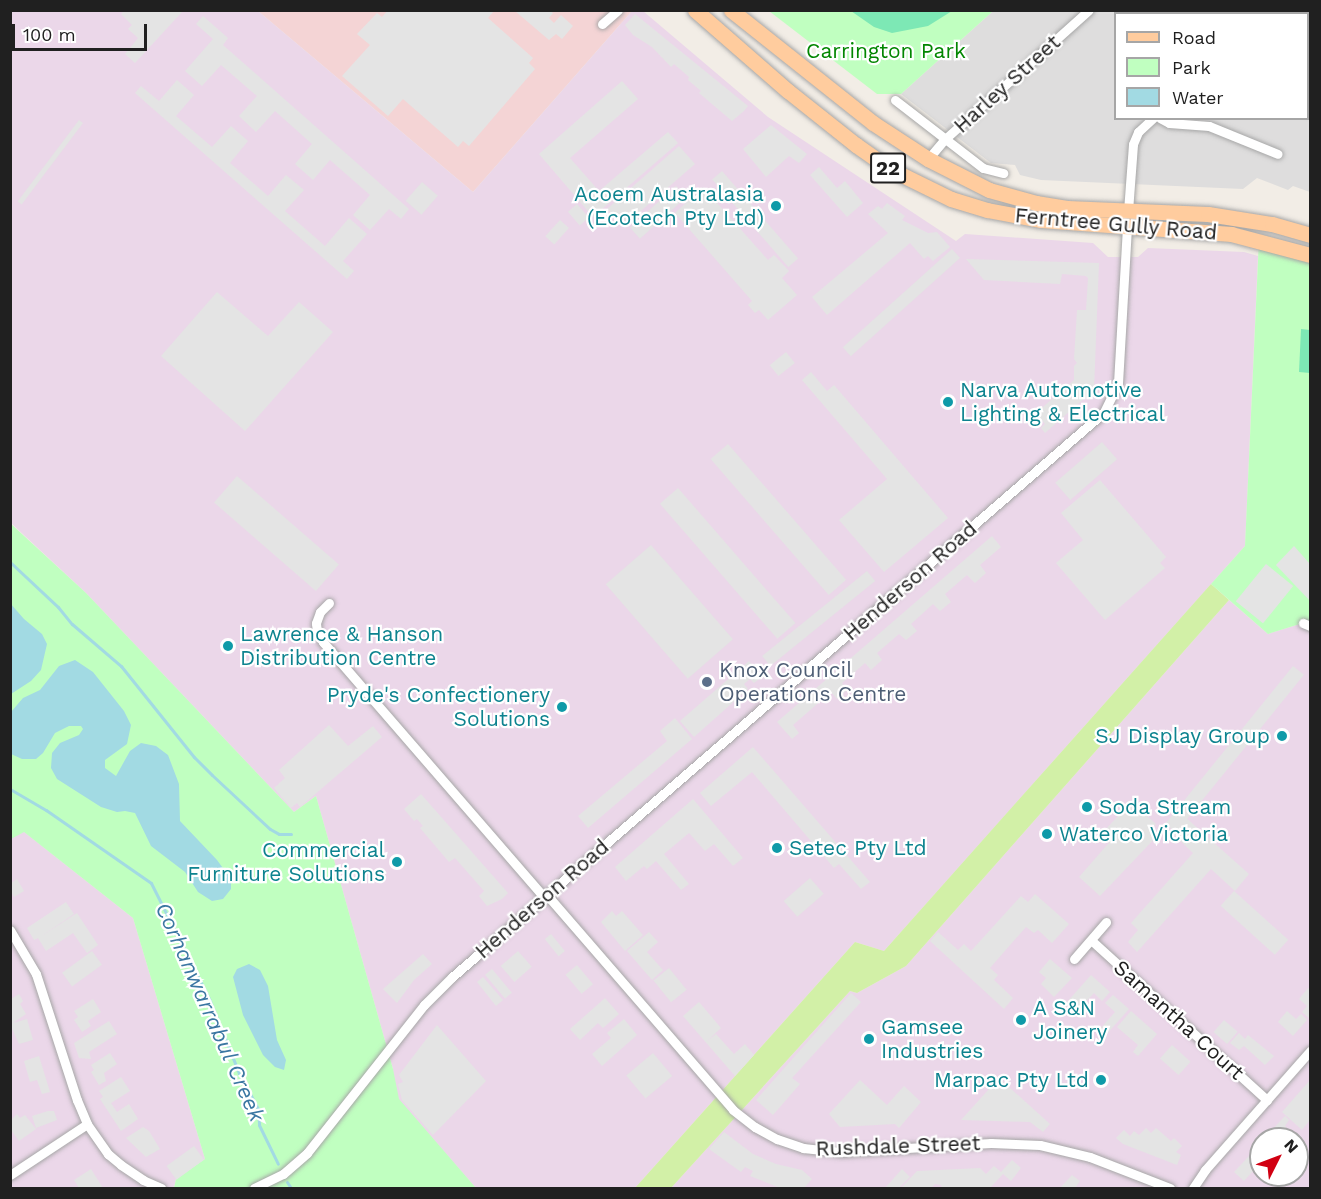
<!DOCTYPE html>
<html>
<head>
<meta charset="utf-8">
<style>
	body { margin:0 }
	#map { position:relative; width:1321px; height:1199px; overflow:hidden; background:#f2ede6; font-family:"Work Sans",sans-serif }
	div>[style] { position:absolute }
	[style*='--x'] { left:calc(var(--x)*1px); top:calc(var(--y)*1px); width:calc(var(--w)*1px); rotate:calc(var(--a)*1deg) }
	.residential>* { inset:0; background:#dedddd }
	.commercial>* { inset:0; background:#f4d4d5 }
	.industrial>* { inset:0; background:#ebd7e9 }
	.grass>* { inset:0; background:#d2f0a7 }
	.park>* { inset:0; background:#c0ffc0 }
	.pitch>* { inset:0; background:#7de8b5 }
	.parking>* { inset:0; background:#e4e4e4; transform-origin:0 0 }
	.water>* { inset:0; background:#a2dae3 }
	.stream>* { height:3px; margin:-1.5px; padding:0 1.5px; transform-origin:1.5px; border-radius:1.5px; background:#a2dae3 }
	.roads { filter:drop-shadow(0 0 2px #a7a7a7) drop-shadow(0 0 2px #a7a7a7) }
	.street>* { height:9px; margin:-4.5px; padding:0 4.5px; transform-origin:4.5px; border-radius:4.5px; background:#fff }
	.primary>* { height:15px; margin:-7.5px; padding:0 7.5px; transform-origin:7.5px; border-radius:7.5px; background:#ffcc9e }
	.dots>* { width:16px; height:16px; translate:-50% -50%; box-sizing:border-box; border:3px solid #fff; border-radius:50% }
	span { translate:-50% -50%; white-space:nowrap; text-align:center; line-height:1.15; -webkit-text-stroke:4.5px #fff; paint-order:stroke }
	.shield-label span { padding:2px 4px; background:#fff; border:2px solid; border-radius:4px; -webkit-text-stroke-width:0 }
	.shield-label { font-size:20px; color:#202020; font-weight:700 }
	.park-label { font-size:21px; color:#028601 }
	.street-label { font-size:21px; color:#202020 }
	.culture-label { font-size:21px; color:#0d838f }
	.right { translate:-100% -50%; text-align:right }
	.left { translate:0 -50%; text-align:left }
	.service-label { font-size:21px; color:#4e5e75 }
	.water-label { font-size:22px; color:#3b77a2; font-style:italic }
	.frame { position:absolute; inset:0; border:12px solid #202020; pointer-events:none }
	.legend { position:absolute; left:1114px; top:12px; width:195px; height:108px; box-sizing:border-box; background:#fff; border:2px solid #a6a6a6; margin:0; padding:8px 10px; list-style:none; font-size:18px; color:#202020 }
	.legend li { display:flex; align-items:center; gap:12px; height:30px }
	.legend b { width:30px; border:2px solid #a6a6a6 }
	.north { position:absolute; left:1249px; top:1127px; width:60px; height:60px; box-sizing:border-box; background:#fff; border:2px solid #a6a6a6; border-radius:50%; rotate:48deg; font-size:16px; font-weight:700; line-height:24px; text-align:center; color:#202020 }
	.north::after { content:''; display:block; margin:auto; width:21px; height:27px; background:#d10012; clip-path:polygon(50% 0,100% 100%,50% 72%,0 100%) }
	.scale { position:absolute; left:12px; top:24px; width:135px; height:27px; box-sizing:border-box; border:3px solid #202020; border-top:0; padding-left:8px; font-size:18px; line-height:21px; white-space:nowrap; color:#202020; -webkit-text-stroke:4px #fff; paint-order:stroke }
</style>
</head>
<body>
<div id="map">
	<div class="residential">
		<div style="clip-path:polygon(evenodd,993px 11px,1310px 11px,1310px 192px,1293px 186px,1288px 190px,1257px 178px,1243px 189px,1041px 180px,1020px 175px,1015px 165px,991px 163px,901px 94px,993px 11px,1116px 14px,1308px 14px,1308px 118px,1116px 118px,1116px 14px)"></div>
	</div>
	<div class="commercial">
		<div style="clip-path:polygon(258px 11px,632px 11px,473px 192px)"></div>
	</div>
	<div class="industrial">
		<div style="clip-path:polygon(10px 11px,258px 11px,473px 192px,632px 11px,643px 11px,768px 117px,956px 241px,965px 234px,1093px 243px,1108px 257px,1138px 257px,1148px 248px,1244px 252px,1258px 256px,1245px 546px,884px 951px,855px 942px,635px 1188px,476px 1188px,399px 1100px,394px 1085px,393px 1069px,316px 796px,294px 812px,86px 593px,11px 523px)"></div>
		<div style="clip-path:polygon(evenodd,1229px 600px,1268px 634px,1303px 623px,1310px 626px,1310px 1188px,671px 1188px,850px 991px,857px 993px,906px 966px,1229px 600px,1261px 1139px,1297px 1139px,1297px 1175px,1261px 1175px,1261px 1139px)"></div>
		<div style="clip-path:polygon(23px 831px,133px 918px,205px 1159px,176px 1179px,174px 1188px,161px 1188px,152px 1185px,150px 1188px,11px 1188px,10px 839px)"></div>
	</div>
	<div class="grass">
		<div style="clip-path:polygon(1211px 584px,1229px 600px,906px 966px,857px 993px,850px 991px,671px 1188px,635px 1188px,855px 942px,884px 951px)"></div>
	</div>
	<div class="park">
		<div style="clip-path:polygon(769px 11px,993px 11px,901px 94px,877px 94px)"></div>
		<div style="clip-path:polygon(1259px 239px,1310px 255px,1310px 626px,1303px 623px,1268px 634px,1211px 584px,1245px 546px)"></div>
		<div style="clip-path:polygon(10px 523px,86px 593px,294px 812px,316px 796px,393px 1069px,399px 1099px,476px 1188px,174px 1188px,176px 1179px,205px 1159px,133px 918px,24px 832px,11px 839px)"></div>
	</div>
	<div class="pitch">
		<div style="clip-path:polygon(851px 11px,952px 11px,928px 26px,892px 33px,874px 27px)"></div>
		<div style="clip-path:polygon(1301px 329px,1310px 330px,1310px 373px,1299px 372px)"></div>
	</div>
	<div class="parking">
		<div style="clip-path:polygon(388px 10px,494px 11px,488px 18px,533px 58px,529px 63px,535px 69px,469px 146px,463px 141px,458px 147px,403px 99px,388px 116px,342px 76px,370px 45px,357px 34px,377px 13px,382px 17px)"></div>
		<div style="clip-path:polygon(124px 11px,181px 10px,182px 12px,135px 63px,125px 54px,138px 38px,128px 29px,132px 25px,121px 14px)"></div>
		<div style="clip-path:polygon(515px 11px,550px 11px,553px 13px,549px 18px,554px 23px,561px 15px,573px 26px,562px 39px,556px 34px,549px 40px)"></div>
		<div style="clip-path:polygon(635px 14px,748px 106px,744px 111px,732px 121px,699px 93px,701px 91px,688px 80px,689px 77px,674px 64px,671px 67px,652px 47px,633px 35px,625px 25px)"></div>
		<div style="clip-path:polygon(203px 16px,228px 38px,223px 45px,409px 209px,401px 219px,389px 209px,370px 230px,353px 215px,370px 195px,330px 160px,313px 180px,295px 164px,312px 144px,275px 111px,256px 132px,239px 116px,257px 96px,221px 65px,202px 86px,185px 71px,213px 39px,196px 24px)"></div>
		<div style="clip-path:polygon(177px 80px,194px 95px,176px 116px,212px 147px,231px 126px,248px 141px,230px 163px,268px 196px,286px 175px,304px 190px,285px 211px,325px 246px,349px 218px,367px 234px,343px 261px,354px 271px,347px 279px,135px 93px,141px 86px,159px 101px)"></div>
		<div style="clip-path:polygon(622px 81px,638px 99px,570px 158px,599px 191px,668px 132px,678px 143px,593px 217px,539px 154px)"></div>
		<div style="left:79px;top:120px;width:5px;height:102px;rotate:37deg"></div>
		<div style="clip-path:polygon(771px 125px,807px 154px,799px 163px,789px 156px,766px 177px,743px 149px)"></div>
		<div style="clip-path:polygon(679px 146px,695px 164px,627px 223px,622px 217px,618px 221px,607px 209px)"></div>
		<div style="clip-path:polygon(819px 167px,837px 188px,845px 181px,863px 203px,847px 217px,810px 175px)"></div>
		<div style="left:722px;top:171px;width:116px;height:13px;rotate:49deg"></div>
		<div style="left:422px;top:182px;width:21px;height:25px;rotate:41deg"></div>
		<div style="left:676px;top:186px;width:15px;height:62px;rotate:48deg"></div>
		<div style="clip-path:polygon(703px 187px,768px 260px,774px 255px,789px 271px,782px 278px,797px 295px,768px 320px,759px 310px,755px 313px,748px 305px,752px 301px,675px 213px)"></div>
		<div style="clip-path:polygon(887px 203px,905px 216px,902px 220px,928px 233px,937px 232px,950px 247px,933px 261px,928px 256px,924px 259px,910px 243px,827px 315px,812px 297px,888px 233px,868px 214px,878px 206px,882px 209px)"></div>
		<div style="left:577px;top:204px;width:18px;height:12px;rotate:49deg"></div>
		<div style="left:560px;top:220px;width:12px;height:22px;rotate:42deg"></div>
		<div style="left:952px;top:249px;width:12px;height:147px;rotate:48deg"></div>
		<div style="clip-path:polygon(966px 259px,1099px 263px,1094px 390px,1045px 433px,1041px 428px,1045px 424px,1036px 413px,1074px 380px,1074px 366px,1077px 363px,1074px 359px,1077px 310px,1086px 310px,1088px 278px,1086px 276px,1062px 274px,1060px 284px,984px 280px)"></div>
		<div style="clip-path:polygon(217px 292px,268px 336px,299px 302px,333px 332px,245px 431px,161px 356px)"></div>
		<div style="left:786px;top:352px;width:14px;height:21px;rotate:51deg"></div>
		<div style="clip-path:polygon(811px 372px,827px 391px,834px 385px,948px 518px,884px 572px,839px 520px,887px 479px,802px 380px)"></div>
		<div style="left:1102px;top:442px;width:23px;height:62px;rotate:49deg"></div>
		<div style="left:728px;top:444px;width:180px;height:23px;rotate:49deg"></div>
		<div style="left:237px;top:476px;width:135px;height:35px;rotate:41deg"></div>
		<div style="clip-path:polygon(1100px 480px,1166px 557px,1160px 563px,1165px 568px,1105px 620px,1056px 563px,1083px 540px,1061px 513px)"></div>
		<div style="left:678px;top:488px;width:179px;height:24px;rotate:49deg"></div>
		<div style="clip-path:polygon(992px 536px,1001px 547px,980px 565px,986px 573px,975px 583px,967px 575px,945px 594px,951px 602px,940px 611px,933px 604px,911px 624px,917px 631px,906px 640px,899px 634px,877px 653px,882px 660px,871px 670px,865px 663px,842px 683px,847px 690px,837px 699px,831px 692px,793px 725px,799px 733px,792px 739px,777px 722px)"></div>
		<div style="left:651px;top:545px;width:125px;height:60px;rotate:49deg"></div>
		<div style="clip-path:polygon(1294px 546px,1310px 564px,1310px 601px,1276px 565px)"></div>
		<div style="left:1266px;top:564px;width:35px;height:48px;rotate:39deg"></div>
		<div style="left:867px;top:571px;width:13px;height:135px;rotate:51deg"></div>
		<div style="clip-path:polygon(749px 661px,762px 677px,754px 683px,750px 679px,744px 684px,748px 689px,694px 737px,680px 721px)"></div>
		<div style="left:1293px;top:666px;width:14px;height:203px;rotate:39deg"></div>
		<div style="clip-path:polygon(675px 718px,692px 739px,588px 828px,578px 816px,667px 741px,660px 731px)"></div>
		<div style="clip-path:polygon(329px 725px,348px 746px,373px 726px,382px 737px,300px 807px,297px 803px,291px 808px,274px 788px,285px 778px,279px 770px)"></div>
		<div style="clip-path:polygon(753px 747px,870px 882px,861px 889px,839px 864px,834px 868px,752px 772px,711px 806px,700px 793px)"></div>
		<div style="clip-path:polygon(421px 794px,508px 893px,502px 899px,487px 906px,479px 896px,484px 891px,455px 858px,449px 862px,420px 828px,423px 826px,417px 819px,414px 821px,404px 809px)"></div>
		<div style="clip-path:polygon(693px 799px,743px 858px,733px 866px,714px 844px,705px 851px,689px 833px,664px 854px,689px 884px,681px 890px,656px 861px,647px 869px,644px 866px,626px 881px,615px 867px)"></div>
		<div style="clip-path:polygon(1131px 802px,1156px 824px,1151px 829px,1158px 835px,1100px 896px,1079px 877px,1114px 837px,1106px 829px)"></div>
		<div style="clip-path:polygon(1184px 816px,1249px 874px,1235px 891px,1211px 869px,1137px 952px,1128px 942px,1138px 930px,1131px 923px,1193px 853px,1170px 831px)"></div>
		<div style="left:810px;top:878px;width:21px;height:35px;rotate:49deg"></div>
		<div style="clip-path:polygon(17px 879px,24px 891px,14px 897px,11px 892px,11px 883px)"></div>
		<div style="left:1234px;top:891px;width:73px;height:20px;rotate:42deg"></div>
		<div style="clip-path:polygon(1035px 894px,1069px 924px,1052px 943px,1038px 930px,1034px 933px,1026px 927px,990px 968px,998px 975px,994px 980px,1013px 998px,1004px 1009px,930px 941px,938px 932px,958px 950px,964px 944px,971px 951px,1021px 896px,1028px 902px)"></div>
		<div style="clip-path:polygon(66px 902px,74px 914px,40px 937px,77px 913px,98px 945px,87px 953px,73px 933px,46px 951px,38px 938px,34px 940px,27px 928px)"></div>
		<div style="clip-path:polygon(612px 911px,616px 916px,622px 911px,643px 935px,625px 951px,601px 922px)"></div>
		<div style="clip-path:polygon(649px 932px,658px 942px,647px 952px,663px 970px,652px 980px,627px 951px)"></div>
		<div style="left:551px;top:934px;width:22px;height:8px;rotate:51deg"></div>
		<div style="left:92px;top:951px;width:17px;height:37px;rotate:54deg"></div>
		<div style="left:518px;top:951px;width:21px;height:23px;rotate:49deg"></div>
		<div style="clip-path:polygon(423px 954px,432px 964px,414px 980px,397px 1003px,383px 989px)"></div>
		<div style="clip-path:polygon(1050px 959px,1072px 978px,1054px 997px,1041px 984px,1046px 978px,1039px 972px)"></div>
		<div style="left:577px;top:965px;width:25px;height:15px;rotate:50deg"></div>
		<div style="left:669px;top:968px;width:28px;height:20px;rotate:51deg"></div>
		<div style="left:492px;top:969px;width:31px;height:9px;rotate:50deg"></div>
		<div style="clip-path:polygon(1091px 975px,1110px 992px,1102px 1001px,1094px 993px,1077px 1011px,1067px 1002px)"></div>
		<div style="clip-path:polygon(483px 977px,503px 1000px,496px 1006px,477px 982px)"></div>
		<div style="clip-path:polygon(1308px 988px,1310px 990px,1309px 1018px,1302px 1012px,1307px 1006px,1299px 999px)"></div>
		<div style="clip-path:polygon(851px 993px,861px 1002px,792px 1078px,800px 1084px,773px 1115px,756px 1100px)"></div>
		<div style="clip-path:polygon(19px 994px,23px 1001px,20px 1004px,26px 1014px,13px 1023px,27px 1019px,33px 1040px,19px 1044px,10px 1024px,11px 999px)"></div>
		<div style="clip-path:polygon(1113px 995px,1129px 1009px,1105px 1036px,1099px 1030px,1115px 1012px,1105px 1003px)"></div>
		<div style="clip-path:polygon(605px 998px,619px 1014px,603px 1028px,598px 1023px,580px 1040px,570px 1029px)"></div>
		<div style="clip-path:polygon(93px 999px,101px 1012px,88px 1021px,91px 1026px,82px 1032px,74px 1020px,78px 1017px,74px 1011px)"></div>
		<div style="clip-path:polygon(699px 1002px,721px 1028px,707px 1041px,716px 1034px,734px 1054px,745px 1044px,754px 1055px,735px 1076px,683px 1016px)"></div>
		<div style="clip-path:polygon(1131px 1011px,1157px 1034px,1138px 1056px,1133px 1052px,1138px 1045px,1117px 1027px)"></div>
		<div style="clip-path:polygon(1287px 1011px,1296px 1019px,1301px 1014px,1307px 1020px,1293px 1036px,1278px 1022px)"></div>
		<div style="clip-path:polygon(624px 1019px,637px 1035px,602px 1066px,592px 1054px,611px 1038px,607px 1033px)"></div>
		<div style="left:1224px;top:1020px;width:18px;height:16px;rotate:41deg"></div>
		<div style="clip-path:polygon(109px 1021px,117px 1034px,89px 1052px,91px 1059px,79px 1058px,74px 1043px)"></div>
		<div style="clip-path:polygon(437px 1025px,486px 1081px,433px 1135px,402px 1100px,398px 1084px,403px 1082px,399px 1075px)"></div>
		<div style="clip-path:polygon(1239px 1033px,1245px 1039px,1248px 1035px,1274px 1056px,1265px 1065px,1244px 1046px,1239px 1050px,1230px 1043px)"></div>
		<div style="left:1172px;top:1045px;width:25px;height:18px;rotate:42deg"></div>
		<div style="clip-path:polygon(110px 1053px,117px 1064px,104px 1073px,106px 1081px,99px 1085px,91px 1072px,94px 1070px,91px 1065px)"></div>
		<div style="left:653px;top:1053px;width:30px;height:35px;rotate:50deg"></div>
		<div style="clip-path:polygon(39px 1056px,50px 1092px,42px 1094px,37px 1080px,30px 1082px,24px 1061px)"></div>
		<div style="clip-path:polygon(121px 1077px,130px 1091px,111px 1103px,117px 1112px,129px 1104px,138px 1119px,121px 1131px,100px 1099px,103px 1097px,99px 1091px)"></div>
		<div style="clip-path:polygon(999px 1078px,1050px 1124px,1043px 1132px,1030px 1122px,961px 1120px)"></div>
		<div style="clip-path:polygon(860px 1080px,887px 1105px,904px 1086px,921px 1102px,899px 1128px,895px 1124px,840px 1127px,829px 1114px)"></div>
		<div style="clip-path:polygon(1310px 1080px,1310px 1120px,1302px 1130px,1282px 1112px)"></div>
		<div style="clip-path:polygon(48px 1111px,54px 1111px,57px 1120px,36px 1128px,32px 1116px)"></div>
		<div style="clip-path:polygon(17px 1114px,20px 1118px,25px 1115px,36px 1129px,19px 1141px,11px 1130px,11px 1120px)"></div>
		<div style="clip-path:polygon(1285px 1116px,1289px 1120px,1285px 1126px,1287px 1128px,1276px 1139px,1269px 1133px)"></div>
		<div style="clip-path:polygon(143px 1127px,149px 1131px,160px 1149px,146px 1157px,126px 1138px)"></div>
		<div style="clip-path:polygon(1146px 1128px,1151px 1133px,1156px 1128px,1171px 1141px,1174px 1138px,1182px 1146px,1176px 1152px,1181px 1155px,1177px 1165px,1123px 1144px,1116px 1138px,1124px 1130px,1130px 1136px,1134px 1131px,1139px 1135px)"></div>
		<div style="clip-path:polygon(724px 1132px,753px 1154px,776px 1164px,802px 1170px,812px 1179px,804px 1188px,780px 1188px,750px 1176px,753px 1171px,745px 1167px,741px 1172px,709px 1149px)"></div>
		<div style="left:194px;top:1146px;width:17px;height:34px;rotate:54deg"></div>
		<div style="clip-path:polygon(1249px 1156px,1256px 1163px,1252px 1168px,1254px 1170px,1244px 1181px,1234px 1172px)"></div>
		<div style="clip-path:polygon(1012px 1160px,1021px 1168px,1011px 1181px,1003px 1174px,990px 1188px,942px 1188px,941px 1185px,935px 1184px,931px 1188px,901px 1188px,917px 1171px,980px 1168px,986px 1174px,994px 1166px,1001px 1172px)"></div>
		<div style="clip-path:polygon(91px 1169px,103px 1188px,79px 1188px,74px 1180px)"></div>
		<div style="clip-path:polygon(902px 1169px,910px 1177px,899px 1188px,885px 1188px)"></div>
		<div style="clip-path:polygon(1072px 1175px,1080px 1181px,1075px 1188px,1060px 1188px)"></div>
	</div>
	<div class="water">
		<div style="clip-path:polygon(10px 603px,24px 619px,42px 634px,47px 644px,41px 670px,31px 681px,11px 694px)"></div>
		<div style="clip-path:polygon(75px 660px,93px 672px,124px 711px,131px 725px,127px 744px,105px 760px,105px 768px,116px 776px,130px 751px,141px 743px,156px 746px,168px 755px,179px 784px,180px 821px,217px 860px,231px 879px,231px 889px,223px 899px,212px 901px,198px 892px,185px 872px,151px 846px,135px 813px,125px 811px,117px 812px,101px 807px,57px 779px,51px 768px,52px 753px,60px 743px,79px 735px,83px 729px,81px 726px,69px 726px,55px 733px,43px 753px,36px 759px,22px 759px,11px 754px,11px 712px,23px 698px,40px 690px,59px 666px)"></div>
		<div style="clip-path:polygon(249px 964px,260px 970px,268px 986px,277px 1040px,286px 1060px,284px 1070px,275px 1067px,263px 1055px,243px 1015px,233px 977px,237px 969px)"></div>
	</div>
	<div class="stream">
		<div style="--x:10;--y:562;--w:66;--a:43.2"></div>
		<div style="--x:58;--y:607;--w:22;--a:51"></div>
		<div style="--x:72;--y:624;--w:65;--a:40.6"></div>
		<div style="--x:121;--y:666;--w:117;--a:51.3"></div>
		<div style="--x:194;--y:757;--w:25;--a:45"></div>
		<div style="--x:212;--y:775;--w:79;--a:43"></div>
		<div style="--x:270;--y:829;--w:10;--a:29"></div>
		<div style="--x:279;--y:834;--w:12;--a:0"></div>
		<div style="--x:10;--y:789;--w:42;--a:30.3"></div>
		<div style="--x:46;--y:810;--w:128;--a:34.8"></div>
		<div style="--x:151;--y:883;--w:132;--a:63.4"></div>
		<div style="--x:210;--y:1001;--w:78;--a:68.1"></div>
		<div style="--x:239;--y:1073;--w:41;--a:62.2"></div>
		<div style="--x:258;--y:1109;--w:16;--a:86"></div>
		<div style="--x:259;--y:1125;--w:43;--a:64"></div>
		<div style="--x:287;--y:1182;--w:7;--a:56"></div>
	</div>
	<div class="roads">
		<div class="street">
			<div style="--x:1308;--y:19;--w:8;--a:-76"></div>
			<div style="--x:602;--y:24;--w:21;--a:-41"></div>
			<div style="--x:895;--y:100;--w:111;--a:37.7"></div>
			<div style="--x:983;--y:168;--w:21;--a:14"></div>
			<div style="--x:1308;--y:110;--w:2;--a:0"></div>
			<div style="--x:1160;--y:118;--w:10;--a:29"></div>
			<div style="--x:1169;--y:123;--w:40;--a:4.3"></div>
			<div style="--x:1209;--y:126;--w:74;--a:22.1"></div>
			<div style="--x:928;--y:159;--w:26;--a:-50"></div>
			<div style="--x:945;--y:139;--w:193;--a:-41.9"></div>
			<div style="--x:1128;--y:211;--w:67;--a:-85.7"></div>
			<div style="--x:1133;--y:144;--w:13;--a:-67"></div>
			<div style="--x:1138;--y:132;--w:21;--a:-43"></div>
			<div style="--x:329;--y:603;--w:13;--a:135"></div>
			<div style="--x:320;--y:612;--w:12;--a:110"></div>
			<div style="--x:316;--y:623;--w:9;--a:84"></div>
			<div style="--x:317;--y:632;--w:12;--a:59"></div>
			<div style="--x:323;--y:642;--w:337;--a:49.1"></div>
			<div style="--x:1303;--y:623;--w:8;--a:23"></div>
			<div style="--x:547;--y:895;--w:284;--a:49.1"></div>
			<div style="--x:733;--y:1110;--w:28;--a:38"></div>
			<div style="--x:755;--y:1127;--w:25;--a:29"></div>
			<div style="--x:777;--y:1139;--w:28;--a:19"></div>
			<div style="--x:803;--y:1148;--w:37;--a:6"></div>
			<div style="--x:840;--y:1152;--w:151;--a:-3.4"></div>
			<div style="--x:991;--y:1143;--w:49;--a:2.3"></div>
			<div style="--x:1040;--y:1145;--w:51;--a:13.5"></div>
			<div style="--x:1090;--y:1157;--w:86;--a:21.2"></div>
			<div style="--x:10;--y:930;--w:51;--a:59.4"></div>
			<div style="--x:36;--y:974;--w:133;--a:72"></div>
			<div style="--x:77;--y:1100;--w:26;--a:67"></div>
			<div style="--x:87;--y:1124;--w:37;--a:55"></div>
			<div style="--x:108;--y:1154;--w:17;--a:40"></div>
			<div style="--x:121;--y:1165;--w:27;--a:34"></div>
			<div style="--x:143;--y:1180;--w:20;--a:24"></div>
			<div style="--x:1091;--y:940;--w:238;--a:42.3"></div>
			<div style="--x:1074;--y:959;--w:49;--a:-49.1"></div>
			<div style="--x:10;--y:1175;--w:92;--a:-33.5"></div>
			<div style="--x:254;--y:1188;--w:32;--a:-26"></div>
			<div style="--x:283;--y:1174;--w:32;--a:-41"></div>
			<div style="--x:307;--y:1153;--w:189;--a:-51.7"></div>
			<div style="--x:424;--y:1005;--w:40;--a:-45"></div>
			<div style="--x:452;--y:977;--w:863;--a:-40.91"></div>
			<div style="--x:1104;--y:412;--w:32;--a:-64"></div>
			<div style="--x:1118;--y:383;--w:156;--a:-86.7"></div>
			<div style="--x:1193;--y:1188;--w:22;--a:-56"></div>
			<div style="--x:1205;--y:1170;--w:159;--a:-48.6"></div>
		</div>
		<div class="primary">
			<div style="--x:695;--y:10;--w:123;--a:41.1"></div>
			<div style="--x:788;--y:91;--w:87;--a:38.5"></div>
			<div style="--x:856;--y:145;--w:42;--a:35.2"></div>
			<div style="--x:890;--y:169;--w:68;--a:26.2"></div>
			<div style="--x:951;--y:199;--w:38;--a:17"></div>
			<div style="--x:987;--y:210;--w:55;--a:10.5"></div>
			<div style="--x:1041;--y:220;--w:191;--a:4.2"></div>
			<div style="--x:1231;--y:234;--w:82;--a:14.9"></div>
			<div style="--x:731;--y:10;--w:181;--a:38.5"></div>
			<div style="--x:873;--y:123;--w:66;--a:33.2"></div>
			<div style="--x:928;--y:159;--w:68;--a:26.9"></div>
			<div style="--x:989;--y:190;--w:49;--a:15.5"></div>
			<div style="--x:1036;--y:203;--w:31;--a:9"></div>
			<div style="--x:1067;--y:208;--w:141;--a:2.4"></div>
			<div style="--x:1208;--y:214;--w:65;--a:8.9"></div>
			<div style="--x:1272;--y:224;--w:40;--a:16"></div>
		</div>
	</div>
	<div class="dots">
		<div style="left:776px;top:206px;background:#0f9aa8"></div>
		<div style="left:948px;top:402px;background:#0f9aa8"></div>
		<div style="left:228px;top:646px;background:#0f9aa8"></div>
		<div style="left:707px;top:682px;background:#5c6f8a"></div>
		<div style="left:562px;top:707px;background:#0f9aa8"></div>
		<div style="left:1282px;top:736px;background:#0f9aa8"></div>
		<div style="left:1087px;top:807px;background:#0f9aa8"></div>
		<div style="left:1047px;top:834px;background:#0f9aa8"></div>
		<div style="left:777px;top:848px;background:#0f9aa8"></div>
		<div style="left:397px;top:862px;background:#0f9aa8"></div>
		<div style="left:1021px;top:1020px;background:#0f9aa8"></div>
		<div style="left:869px;top:1039px;background:#0f9aa8"></div>
		<div style="left:1101px;top:1080px;background:#0f9aa8"></div>
	</div>
	<div class="shield-label">
		<span style="left:888px;top:168px">22</span>
	</div>
	<div class="park-label">
		<span style="left:886px;top:51px">Carrington Park</span>
	</div>
	<div class="street-label">
		<span style="left:1007px;top:84px;rotate:-42deg">Harley Street</span>
		<span style="left:1116px;top:224px;rotate:5deg">Ferntree Gully Road</span>
		<span style="left:910px;top:581px;rotate:-41deg">Henderson Road</span>
		<span style="left:542px;top:899px;rotate:-41deg">Henderson Road</span>
		<span style="left:1179px;top:1020px;rotate:42deg">Samantha Court</span>
		<span style="left:898px;top:1146px;rotate:-2deg">Rushdale Street</span>
	</div>
	<div class="culture-label">
		<span class="right" style="left:764px;top:206px">Acoem Australasia<br>(Ecotech Pty Ltd)</span>
		<span class="left" style="left:960px;top:402px">Narva Automotive<br>Lighting &amp; Electrical</span>
		<span class="left" style="left:240px;top:646px">Lawrence &amp; Hanson<br>Distribution Centre</span>
		<span class="right" style="left:550px;top:707px">Pryde's Confectionery<br>Solutions</span>
		<span class="right" style="left:1270px;top:736px">SJ Display Group</span>
		<span class="left" style="left:1099px;top:807px">Soda Stream</span>
		<span class="left" style="left:1059px;top:834px">Waterco Victoria</span>
		<span class="left" style="left:789px;top:848px">Setec Pty Ltd</span>
		<span class="right" style="left:385px;top:862px">Commercial<br>Furniture Solutions</span>
		<span class="left" style="left:1033px;top:1020px">A S&amp;N<br>Joinery</span>
		<span class="left" style="left:881px;top:1039px">Gamsee<br>Industries</span>
		<span class="right" style="left:1089px;top:1080px">Marpac Pty Ltd</span>
	</div>
	<div class="service-label">
		<span class="left" style="left:719px;top:682px">Knox Council<br>Operations Centre</span>
	</div>
	<div class="water-label">
		<span style="left:210px;top:1012px;rotate:66deg">Corhanwarrabul Creek</span>
	</div>
	<div class="frame"></div>
	<ul class="legend">
	<li><b style="height:8px;background:#ffcc9e"></b>Road</li>
	<li><b style="height:16px;background:#c0ffc0"></b>Park</li>
	<li><b style="height:16px;background:#a2dae3"></b>Water</li>
	</ul>
	<div class="north">N</div>
	<div class="scale">100 m</div>
</div>
</body>
</html>
